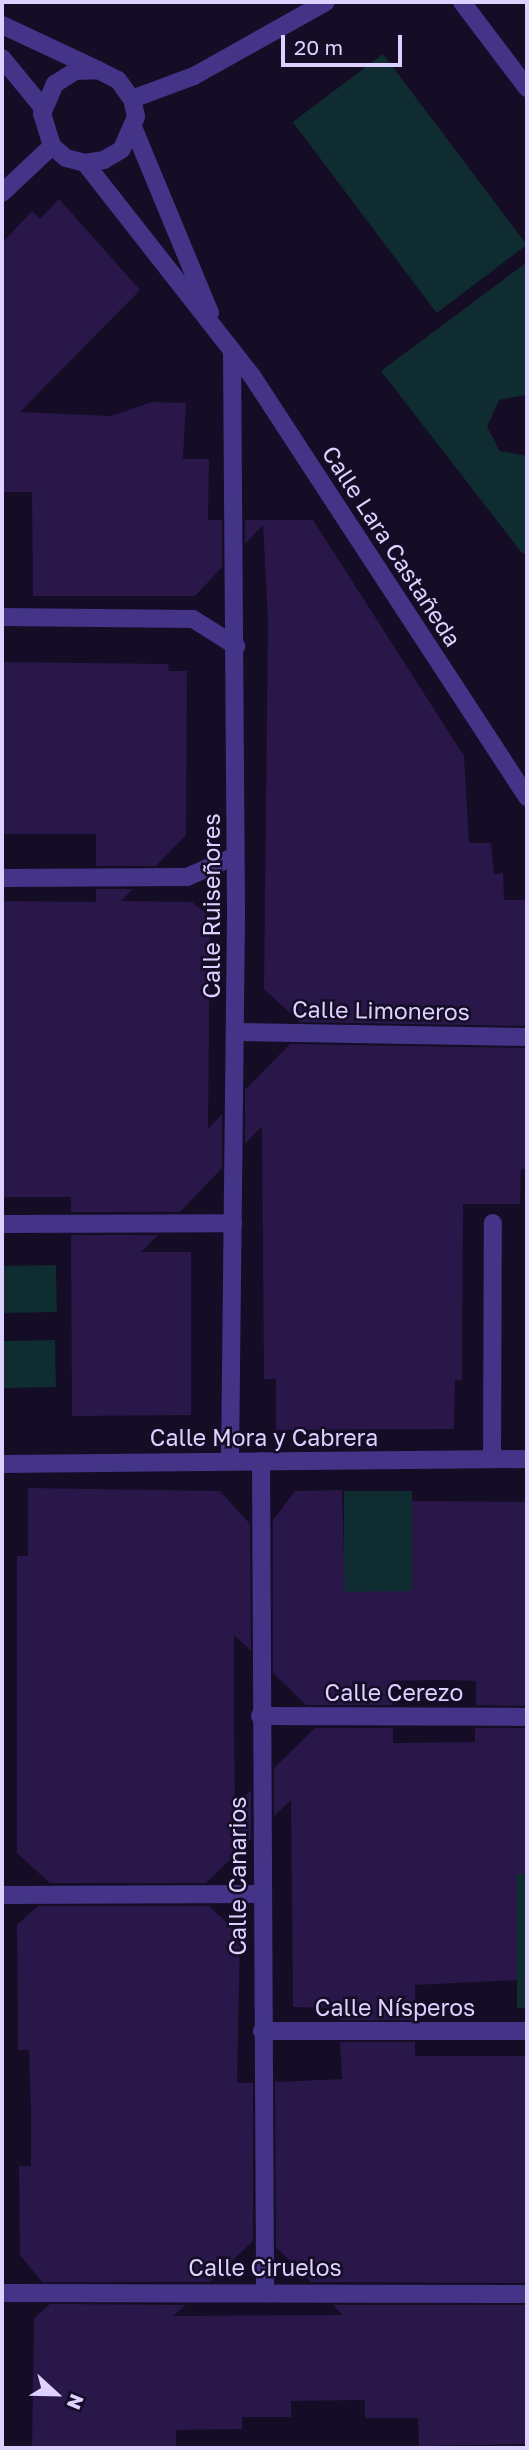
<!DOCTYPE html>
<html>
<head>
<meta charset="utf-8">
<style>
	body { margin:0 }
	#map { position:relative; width:529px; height:2450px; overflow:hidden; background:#140d25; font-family:"Golos Text",sans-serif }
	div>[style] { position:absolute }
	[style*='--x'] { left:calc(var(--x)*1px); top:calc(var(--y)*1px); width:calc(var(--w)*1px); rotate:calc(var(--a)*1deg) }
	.green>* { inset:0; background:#0f2c30; transform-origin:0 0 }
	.building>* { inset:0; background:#281748 }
	.service>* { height:18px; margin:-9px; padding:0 9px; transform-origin:9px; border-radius:9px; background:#433488 }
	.minor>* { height:18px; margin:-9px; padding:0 9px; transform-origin:9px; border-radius:9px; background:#433488 }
	.tertiary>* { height:18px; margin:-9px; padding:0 9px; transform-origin:9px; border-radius:9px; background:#433488 }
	span { translate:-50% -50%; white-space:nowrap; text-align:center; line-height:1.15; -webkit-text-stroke:5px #140d25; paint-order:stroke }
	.street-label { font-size:23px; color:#ddd1ff }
	.frame { position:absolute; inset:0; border:4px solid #ddd1ff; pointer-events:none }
	.north { position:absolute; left:21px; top:2359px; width:70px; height:70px; -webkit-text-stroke:5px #140d25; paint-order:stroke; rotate:112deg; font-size:19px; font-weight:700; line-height:28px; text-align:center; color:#ddd1ff }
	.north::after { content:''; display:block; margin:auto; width:24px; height:32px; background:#ddd1ff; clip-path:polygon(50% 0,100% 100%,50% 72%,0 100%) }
	.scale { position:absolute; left:281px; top:35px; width:121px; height:32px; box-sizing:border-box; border:4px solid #ddd1ff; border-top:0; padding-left:9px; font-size:21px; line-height:24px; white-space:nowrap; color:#ddd1ff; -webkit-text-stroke:5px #140d25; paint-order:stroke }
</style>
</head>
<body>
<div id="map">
	<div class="green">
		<div style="left:383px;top:54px;width:239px;height:113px;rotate:53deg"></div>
		<div style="clip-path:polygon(527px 262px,525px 395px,499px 400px,487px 427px,500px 451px,527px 456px,527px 553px,522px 553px,381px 371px)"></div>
		<div style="left:56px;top:1265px;width:47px;height:54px;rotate:89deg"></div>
		<div style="left:55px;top:1340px;width:47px;height:53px;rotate:89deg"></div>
		<div style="left:344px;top:1491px;width:68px;height:101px"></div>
		<div style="left:517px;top:1874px;width:10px;height:134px"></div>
	</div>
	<div class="building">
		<div style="clip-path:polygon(59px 199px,140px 290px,20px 412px,111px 416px,152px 402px,186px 403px,183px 459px,209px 459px,208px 520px,222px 520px,222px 567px,195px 596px,33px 596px,32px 492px,2px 492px,2px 243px,32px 211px,40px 219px)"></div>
		<div style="clip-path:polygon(245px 520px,313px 520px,464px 756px,469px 843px,491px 843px,494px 874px,503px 873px,504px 900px,527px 900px,527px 1026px,300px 1022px,264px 989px,268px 620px,263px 525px,245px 544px)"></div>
		<div style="clip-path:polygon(2px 662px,168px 664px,169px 671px,187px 671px,186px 835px,156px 866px,96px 866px,96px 834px,2px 834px)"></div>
		<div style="clip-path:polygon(96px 889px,133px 889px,121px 901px,192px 902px,210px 917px,208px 1129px,222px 1114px,222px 1168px,180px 1212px,71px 1212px,71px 1197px,2px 1197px,2px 901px,96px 902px)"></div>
		<div style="clip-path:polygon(290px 1044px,527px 1048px,527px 1169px,521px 1169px,520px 1204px,463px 1204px,462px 1380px,455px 1380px,454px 1429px,276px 1430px,276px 1379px,264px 1379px,262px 1126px,245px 1144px,245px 1090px)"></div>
		<div style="clip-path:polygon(71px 1235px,158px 1235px,141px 1252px,191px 1252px,191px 1415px,72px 1416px)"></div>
		<div style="clip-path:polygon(28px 1488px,220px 1491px,250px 1524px,251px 1651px,234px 1635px,234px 1726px,235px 1806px,251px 1790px,251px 1839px,206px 1883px,50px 1883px,17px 1853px,17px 1556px,28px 1556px)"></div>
		<div style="clip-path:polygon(342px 1490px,345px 1592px,412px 1591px,412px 1501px,527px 1502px,527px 1706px,476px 1705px,476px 1681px,443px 1680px,392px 1681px,392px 1705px,306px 1705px,273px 1673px,273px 1520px,295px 1491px)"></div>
		<div style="clip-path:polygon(315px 1728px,393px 1728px,393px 1743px,475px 1742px,475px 1728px,527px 1728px,527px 1874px,517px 1874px,517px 1980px,415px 1985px,415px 2020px,339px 2020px,338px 2008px,293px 2007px,291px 1800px,274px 1816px,274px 1768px)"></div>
		<div style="clip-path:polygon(38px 1906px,209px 1906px,240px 1935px,237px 2083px,253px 2083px,253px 2241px,210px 2282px,42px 2282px,20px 2255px,19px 2166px,31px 2166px,31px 2112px,29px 2050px,18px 2050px,17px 1925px)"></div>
		<div style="clip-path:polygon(340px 2042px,415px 2042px,415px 2056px,527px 2056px,527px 2283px,311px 2282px,276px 2247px,275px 2082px,342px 2079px)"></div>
		<div style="clip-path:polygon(50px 2304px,186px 2305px,173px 2316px,343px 2315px,333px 2305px,527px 2305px,527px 2444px,419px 2446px,418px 2418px,365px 2418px,365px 2400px,291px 2401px,291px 2417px,242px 2417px,242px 2429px,176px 2430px,176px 2448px,32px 2448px,34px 2318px)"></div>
	</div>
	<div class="service">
		<div style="--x:492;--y:1459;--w:236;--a:-89.8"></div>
	</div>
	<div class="minor">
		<div style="--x:462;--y:2;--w:108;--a:52.9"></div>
		<div style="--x:132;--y:99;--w:66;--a:-20.4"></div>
		<div style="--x:194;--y:76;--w:151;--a:-29.3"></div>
		<div style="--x:2;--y:193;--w:69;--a:-43.2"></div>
		<div style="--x:2;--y:617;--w:191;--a:0.6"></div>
		<div style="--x:193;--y:619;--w:51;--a:32.1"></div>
		<div style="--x:2;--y:878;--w:185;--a:-0.3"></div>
		<div style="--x:187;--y:877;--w:52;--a:-23.6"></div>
		<div style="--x:235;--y:1032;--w:292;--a:1"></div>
		<div style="--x:2;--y:1224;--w:231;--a:-0.2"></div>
		<div style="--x:230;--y:1461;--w:550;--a:-89.37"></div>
		<div style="--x:236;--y:911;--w:559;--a:-90.41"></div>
		<div style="--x:261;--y:1461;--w:830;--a:89.72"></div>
		<div style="--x:2;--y:1464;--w:525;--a:-0.55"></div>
		<div style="--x:260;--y:1716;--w:267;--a:0.2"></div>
		<div style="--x:2;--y:1895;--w:259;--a:-0.2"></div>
		<div style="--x:262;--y:2031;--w:265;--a:0"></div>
		<div style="--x:2;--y:2293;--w:525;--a:0.11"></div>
	</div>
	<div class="tertiary">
		<div style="--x:2;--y:25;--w:106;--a:25.1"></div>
		<div style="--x:98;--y:70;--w:22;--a:27"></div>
		<div style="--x:118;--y:80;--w:24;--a:54"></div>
		<div style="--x:132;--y:99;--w:18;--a:77"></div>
		<div style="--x:136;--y:117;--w:36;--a:114"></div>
		<div style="--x:121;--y:150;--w:20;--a:150"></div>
		<div style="--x:104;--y:160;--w:19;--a:171"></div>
		<div style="--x:85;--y:163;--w:20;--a:-165"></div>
		<div style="--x:66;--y:158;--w:18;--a:-139"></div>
		<div style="--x:52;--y:146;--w:34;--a:-107"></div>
		<div style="--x:42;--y:114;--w:33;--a:-67"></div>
		<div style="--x:55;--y:84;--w:24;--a:-33"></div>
		<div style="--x:75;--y:71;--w:23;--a:-2"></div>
		<div style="--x:2;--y:58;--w:65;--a:50.6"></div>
		<div style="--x:133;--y:127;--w:201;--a:67.5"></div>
		<div style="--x:85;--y:163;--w:271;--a:51.9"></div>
		<div style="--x:252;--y:376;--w:503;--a:56.85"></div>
	</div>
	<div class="street-label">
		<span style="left:392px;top:546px;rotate:57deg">Calle Lara Castañeda</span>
		<span style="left:211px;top:906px;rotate:-90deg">Calle Ruiseñores</span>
		<span style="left:381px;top:1010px;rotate:1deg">Calle Limoneros</span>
		<span style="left:264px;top:1437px">Calle Mora y Cabrera</span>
		<span style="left:394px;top:1692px">Calle Cerezo</span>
		<span style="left:237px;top:1876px;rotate:-90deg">Calle Canarios</span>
		<span style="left:395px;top:2007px">Calle Nísperos</span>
		<span style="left:265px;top:2267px">Calle Ciruelos</span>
	</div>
	<div class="frame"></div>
	<div class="north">N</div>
	<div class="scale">20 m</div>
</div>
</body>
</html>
